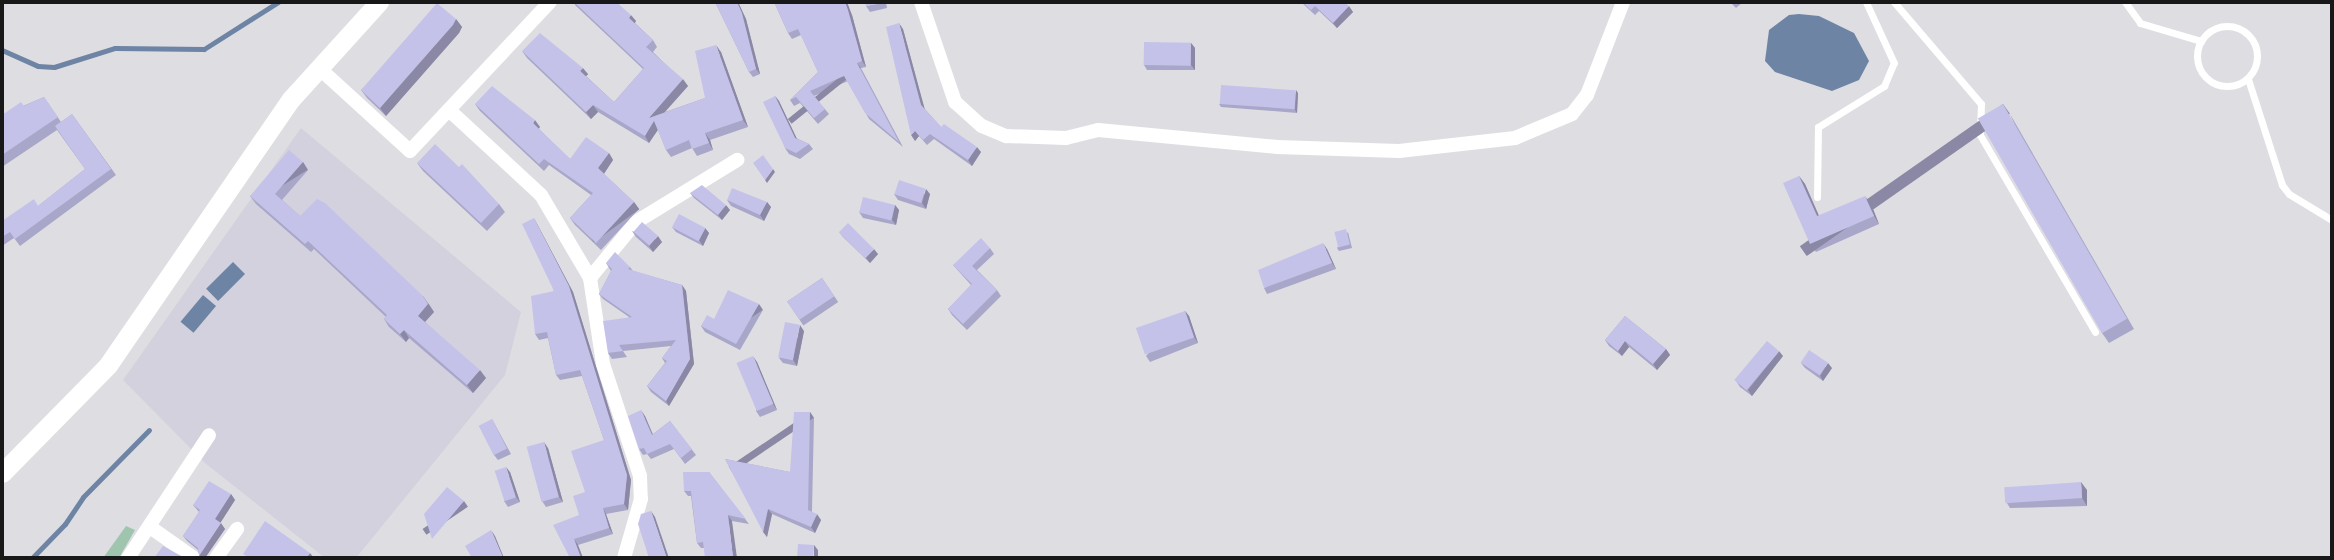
<!DOCTYPE html>
<html>
<head>
<meta charset="utf-8">
<style>
	body { margin:0 }
	#map { position:relative; width:2334px; height:560px; overflow:hidden; background:#dedee2; font-family:"Work Sans",sans-serif }
	div>[style] { position:absolute }
	[style*='--x'] { left:calc(var(--x)*1px); top:calc(var(--y)*1px); width:calc(var(--w)*1px); rotate:calc(var(--a)*1deg) }
	.built>* { inset:0; background:#d2d1dd }
	.green>* { inset:0; background:#9fc5af }
	.water>* { inset:0; background:#6e84a4; transform-origin:0 0 }
	.stream>* { height:5px; margin:-2.5px; padding:0 2.5px; transform-origin:2.5px; border-radius:2.5px; background:#6e84a4 }
	.lane>* { height:7px; margin:-3.5px; padding:0 3.5px; transform-origin:3.5px; border-radius:3.5px; background:#fff }
	.lane>.ring { margin:-3.5px; padding:0; box-sizing:content-box; background:none; border:7px solid #fff; border-radius:50% }
	.street>* { height:14px; margin:-7px; padding:0 7px; transform-origin:7px; border-radius:7px; background:#fff }
	.secondary>* { height:19px; margin:-9.5px; padding:0 9.5px; transform-origin:9.5px; border-radius:9.5px; background:#fff }
	.wall>* { inset:0; background:#a9a7c9; transform-origin:0 0 }
	.shaded-wall>* { inset:0; background:#8a88a4; transform-origin:0 0 }
	.building>* { inset:0; background:#c5c2ea; transform-origin:0 0 }
	span { translate:-50% -50%; white-space:nowrap; text-align:center; line-height:1.15; -webkit-text-stroke:5px #dedee2; paint-order:stroke }
	.frame { position:absolute; inset:0; border:4px solid #181819; pointer-events:none }
</style>
</head>
<body>
<div id="map">
	<div class="built">
		<div style="clip-path:polygon(301px 128px,521px 312px,505px 375px,356px 558px,325px 558px,205px 463px,123px 380px)"></div>
	</div>
	<div class="green">
		<div style="clip-path:polygon(126px 526px,135px 530px,119px 558px,103px 558px)"></div>
	</div>
	<div class="water">
		<div style="clip-path:polygon(1799px 14px,1819px 16px,1854px 33px,1869px 61px,1859px 80px,1832px 91px,1775px 72px,1765px 61px,1769px 30px,1789px 15px)"></div>
		<div style="left:233px;top:262px;width:17px;height:38px;rotate:45deg"></div>
		<div style="left:203px;top:295px;width:17px;height:35px;rotate:40deg"></div>
	</div>
	<div class="stream">
		<div style="--x:2;--y:50;--w:39;--a:24"></div>
		<div style="--x:38;--y:66;--w:16;--a:4"></div>
		<div style="--x:54;--y:67;--w:64;--a:-17.3"></div>
		<div style="--x:115;--y:48;--w:89;--a:0.6"></div>
		<div style="--x:204;--y:49;--w:88;--a:-32.4"></div>
		<div style="--x:32;--y:558;--w:47;--a:-45.9"></div>
		<div style="--x:65;--y:524;--w:32;--a:-56"></div>
		<div style="--x:83;--y:497;--w:94;--a:-45.4"></div>
	</div>
	<div class="lane">
		<div style="--x:1894;--y:2;--w:134;--a:49.5"></div>
		<div style="--x:1981;--y:104;--w:31;--a:92"></div>
		<div style="--x:1980;--y:135;--w:228;--a:59.7"></div>
		<div style="--x:2125;--y:2;--w:26;--a:54"></div>
		<div style="--x:2140;--y:23;--w:64;--a:16.4"></div>
		<div class="ring" style="left:2197px;top:26px;width:53px;height:53px"></div>
		<div style="--x:2248;--y:79;--w:111;--a:72.2"></div>
		<div style="--x:2282;--y:185;--w:11;--a:52"></div>
		<div style="--x:2289;--y:194;--w:50;--a:31.2"></div>
		<div style="--x:1817;--y:197;--w:70;--a:-89.2"></div>
		<div style="--x:1818;--y:127;--w:78;--a:-31.8"></div>
		<div style="--x:1884;--y:86;--w:25;--a:-67"></div>
		<div style="--x:1894;--y:63;--w:67;--a:-114.7"></div>
	</div>
	<div class="street">
		<div style="--x:921;--y:2;--w:106;--a:71.2"></div>
		<div style="--x:955;--y:102;--w:36;--a:42"></div>
		<div style="--x:982;--y:126;--w:26;--a:23"></div>
		<div style="--x:1006;--y:136;--w:60;--a:1.9"></div>
		<div style="--x:1066;--y:138;--w:33;--a:-14"></div>
		<div style="--x:1098;--y:130;--w:180;--a:5.4"></div>
		<div style="--x:1277;--y:147;--w:122;--a:1.9"></div>
		<div style="--x:1399;--y:151;--w:117;--a:-6.4"></div>
		<div style="--x:1515;--y:138;--w:62;--a:-22.8"></div>
		<div style="--x:1572;--y:114;--w:24;--a:-52"></div>
		<div style="--x:1587;--y:95;--w:100;--a:-68.8"></div>
		<div style="--x:319;--y:68;--w:123;--a:42.4"></div>
		<div style="--x:410;--y:151;--w:204;--a:-46.8"></div>
		<div style="--x:449;--y:110;--w:125;--a:42.7"></div>
		<div style="--x:541;--y:195;--w:96;--a:59.4"></div>
		<div style="--x:590;--y:278;--w:87;--a:81.4"></div>
		<div style="--x:603;--y:364;--w:118;--a:71.7"></div>
		<div style="--x:640;--y:476;--w:23;--a:88"></div>
		<div style="--x:641;--y:499;--w:61;--a:106.1"></div>
		<div style="--x:590;--y:278;--w:72;--a:-50.6"></div>
		<div style="--x:636;--y:222;--w:119;--a:-31.5"></div>
		<div style="--x:150;--y:527;--w:54;--a:35.2"></div>
		<div style="--x:128;--y:558;--w:147;--a:-56.6"></div>
		<div style="--x:216;--y:558;--w:36;--a:-54"></div>
	</div>
	<div class="secondary">
		<div style="--x:2;--y:473;--w:151;--a:-45.5"></div>
		<div style="--x:108;--y:365;--w:323;--a:-55.5"></div>
		<div style="--x:291;--y:99;--w:131;--a:-47.8"></div>
	</div>
	<div class="wall">
		<div style="clip-path:polygon(573px 2px,616px 2px,636px 21px,635px 23px,653px 40px,657px 47px,653px 52px,688px 86px,665px 112px,705px 98px,721px 52px,748px 127px,710px 140px,713px 150px,697px 156px,692px 148px,671px 157px,666px 150px,658px 130px,649px 143px,598px 112px,591px 119px,527px 58px,522px 51px,588px 74px,586px 76px,614px 102px,643px 69px,576px 6px)"></div>
		<div style="clip-path:polygon(715px 2px,738px 2px,746px 19px,760px 74px,753px 77px,749px 72px)"></div>
		<div style="clip-path:polygon(774px 2px,852px 15px,866px 67px,861px 68px,903px 147px,869px 119px,848px 81px,814px 96px,829px 114px,818px 124px,800px 103px,794px 106px,790px 100px,818px 72px,801px 35px,792px 39px,788px 33px)"></div>
		<div style="clip-path:polygon(886px 2px,887px 8px,870px 12px,866px 6px)"></div>
		<div style="clip-path:polygon(1301px 2px,1344px 2px,1353px 12px,1337px 28px,1319px 11px,1315px 15px)"></div>
		<div style="clip-path:polygon(1730px 2px,1743px 2px,1736px 8px)"></div>
		<div style="clip-path:polygon(456px 19px,462px 27px,459px 33px,386px 116px,367px 98px,361px 90px)"></div>
		<div style="clip-path:polygon(903px 29px,924px 108px,941px 127px,981px 152px,972px 166px,934px 139px,927px 145px,919px 136px,915px 141px)"></div>
		<div style="clip-path:polygon(1191px 43px,1195px 48px,1195px 70px,1147px 70px,1144px 65px)"></div>
		<div style="clip-path:polygon(1298px 93px,1297px 113px,1221px 107px,1219px 104px)"></div>
		<div style="clip-path:polygon(775px 96px,779px 101px,796px 138px,809px 144px,813px 149px,800px 159px,789px 154px,785px 148px)"></div>
		<div style="clip-path:polygon(44px 97px,61px 122px,72px 114px,116px 175px,20px 246px,14px 238px,2px 246px,2px 221px,38px 206px,85px 169px,57px 130px,2px 167px,2px 115px)"></div>
		<div style="clip-path:polygon(475px 104px,540px 127px,539px 129px,570px 159px,609px 153px,613px 160px,604px 174px,634px 202px,639px 209px,601px 250px,575px 225px,570px 218px,591px 195px,549px 165px,544px 171px,480px 111px)"></div>
		<div style="clip-path:polygon(2010px 114px,2134px 329px,2109px 343px,2102px 333px)"></div>
		<div style="clip-path:polygon(303px 162px,308px 170px,282px 200px,300px 216px,429px 304px,434px 312px,425px 322px,486px 378px,473px 393px,409px 338px,406px 342px,389px 327px,384px 319px,386px 317px,314px 249px,311px 252px,256px 204px,250px 196px)"></div>
		<div style="clip-path:polygon(417px 163px,499px 204px,505px 212px,487px 231px,423px 171px)"></div>
		<div style="clip-path:polygon(1799px 176px,1805px 184px,1819px 216px,1871px 204px,1879px 224px,1816px 252px,1810px 244px)"></div>
		<div style="clip-path:polygon(690px 193px,730px 210px,722px 220px,694px 198px)"></div>
		<div style="clip-path:polygon(894px 194px,930px 194px,926px 209px,898px 200px)"></div>
		<div style="clip-path:polygon(727px 200px,767px 202px,771px 207px,764px 221px,731px 206px)"></div>
		<div style="clip-path:polygon(895px 205px,899px 210px,896px 225px,863px 218px,859px 212px)"></div>
		<div style="clip-path:polygon(537px 224px,573px 292px,631px 480px,628px 510px,606px 514px,613px 534px,578px 545px,583px 558px,570px 558px,579px 515px,585px 492px,604px 440px,582px 376px,560px 380px,556px 375px,548px 338px,539px 340px,535px 334px,554px 291px)"></div>
		<div style="clip-path:polygon(672px 227px,705px 228px,709px 233px,703px 246px,676px 232px)"></div>
		<div style="clip-path:polygon(632px 231px,662px 242px,653px 252px,636px 237px)"></div>
		<div style="clip-path:polygon(839px 232px,878px 254px,870px 263px,843px 237px)"></div>
		<div style="clip-path:polygon(1348px 232px,1352px 248px,1339px 251px,1337px 248px)"></div>
		<div style="clip-path:polygon(990px 248px,994px 254px,977px 270px,997px 290px,1001px 296px,967px 330px,952px 315px,948px 309px,971px 285px,953px 265px)"></div>
		<div style="clip-path:polygon(1327px 249px,1336px 269px,1267px 294px,1264px 288px)"></div>
		<div style="clip-path:polygon(606px 263px,630px 267px,633px 271px,682px 285px,686px 291px,694px 364px,669px 406px,651px 392px,647px 386px,665px 363px,662px 358px,671px 346px,623px 351px,627px 357px,612px 359px,608px 353px,629px 317px,603px 299px,599px 294px,611px 271px)"></div>
		<div style="left:822px;top:278px;width:29px;height:42px;rotate:56deg"></div>
		<div style="clip-path:polygon(763px 310px,740px 350px,705px 332px,701px 326px,714px 319px)"></div>
		<div style="clip-path:polygon(1185px 311px,1189px 316px,1198px 343px,1150px 362px,1146px 356px)"></div>
		<div style="clip-path:polygon(1625px 316px,1666px 349px,1670px 355px,1657px 370px,1629px 347px,1622px 356px,1609px 346px,1605px 340px)"></div>
		<div style="clip-path:polygon(804px 331px,797px 366px,783px 363px,779px 358px)"></div>
		<div style="clip-path:polygon(1783px 356px,1752px 396px,1740px 387px,1736px 381px)"></div>
		<div style="clip-path:polygon(757px 362px,777px 410px,760px 417px,756px 411px)"></div>
		<div style="clip-path:polygon(1801px 363px,1832px 368px,1823px 381px,1805px 368px)"></div>
		<div style="clip-path:polygon(810px 412px,814px 418px,812px 512px,821px 520px,815px 533px,772px 514px,767px 537px,725px 459px,790px 472px)"></div>
		<div style="clip-path:polygon(645px 416px,653px 434px,670px 421px,696px 455px,685px 464px,674px 449px,651px 459px,647px 454px,643px 455px,639px 449px)"></div>
		<div style="clip-path:polygon(492px 419px,511px 454px,498px 460px,494px 455px)"></div>
		<div style="clip-path:polygon(548px 448px,563px 502px,546px 507px,542px 501px)"></div>
		<div style="clip-path:polygon(510px 472px,520px 502px,508px 507px,504px 501px)"></div>
		<div style="clip-path:polygon(709px 472px,749px 524px,732px 521px,704px 548px,701px 548px,697px 543px,691px 496px,688px 496px,684px 491px)"></div>
		<div style="clip-path:polygon(2087px 490px,2087px 506px,2010px 508px,2005px 500px)"></div>
		<div style="clip-path:polygon(231px 494px,235px 500px,220px 523px,225px 529px,205px 558px,200px 558px,198px 550px,187px 541px,183px 536px,199px 512px,193px 505px)"></div>
	</div>
	<div class="shaded-wall">
		<div style="clip-path:polygon(737px 2px,738px 2px,746px 19px,760px 74px,756px 69px)"></div>
		<div style="clip-path:polygon(845px 2px,847px 2px,852px 15px,866px 67px,862px 61px)"></div>
		<div style="clip-path:polygon(1349px 6px,1353px 12px,1337px 28px,1333px 23px)"></div>
		<div style="clip-path:polygon(631px 15px,636px 21px,634px 24px,629px 18px)"></div>
		<div style="clip-path:polygon(456px 19px,462px 27px,459px 33px,386px 116px,380px 108px)"></div>
		<div style="clip-path:polygon(899px 23px,903px 29px,925px 110px,921px 105px)"></div>
		<div style="clip-path:polygon(1191px 43px,1195px 48px,1195px 70px,1191px 65px)"></div>
		<div style="clip-path:polygon(716px 45px,721px 52px,748px 127px,743px 120px)"></div>
		<div style="left:857px;top:63px;width:6px;height:89px;rotate:51deg"></div>
		<div style="left:583px;top:68px;width:8px;height:4px;rotate:50deg"></div>
		<div style="clip-path:polygon(683px 79px,688px 86px,655px 123px,659px 128px,649px 143px,645px 136px,649px 118px)"></div>
		<div style="clip-path:polygon(1296px 90px,1298px 93px,1297px 113px,1295px 110px)"></div>
		<div style="clip-path:polygon(775px 96px,779px 101px,799px 143px,795px 138px)"></div>
		<div style="left:2003px;top:104px;width:12px;height:248px;rotate:55deg"></div>
		<div style="clip-path:polygon(593px 105px,598px 112px,591px 119px,586px 112px)"></div>
		<div style="clip-path:polygon(535px 120px,540px 127px,537px 130px,533px 123px)"></div>
		<div style="clip-path:polygon(915px 131px,919px 136px,915px 141px,911px 135px)"></div>
		<div style="clip-path:polygon(705px 133px,710px 140px,713px 150px,709px 143px)"></div>
		<div style="clip-path:polygon(977px 147px,981px 152px,972px 166px,968px 160px)"></div>
		<div style="clip-path:polygon(609px 153px,613px 160px,603px 175px,598px 168px)"></div>
		<div style="left:303px;top:162px;width:9px;height:43px;rotate:58deg"></div>
		<div style="clip-path:polygon(773px 169px,775px 172px,767px 183px,765px 180px)"></div>
		<div style="clip-path:polygon(1799px 176px,1805px 184px,1823px 225px,1817px 216px)"></div>
		<div style="clip-path:polygon(926px 189px,930px 194px,926px 209px,922px 203px)"></div>
		<div style="clip-path:polygon(1865px 196px,1871px 204px,1879px 224px,1874px 216px)"></div>
		<div style="left:634px;top:202px;width:9px;height:56px;rotate:54deg"></div>
		<div style="clip-path:polygon(767px 202px,771px 207px,764px 221px,760px 215px)"></div>
		<div style="clip-path:polygon(726px 205px,730px 210px,722px 220px,718px 215px)"></div>
		<div style="clip-path:polygon(895px 205px,899px 210px,896px 225px,892px 220px)"></div>
		<div style="clip-path:polygon(534px 218px,573px 292px,631px 480px,628px 510px,624px 504px,627px 475px)"></div>
		<div style="clip-path:polygon(705px 228px,709px 233px,703px 246px,699px 240px)"></div>
		<div style="clip-path:polygon(658px 236px,662px 242px,653px 252px,649px 246px)"></div>
		<div style="clip-path:polygon(1323px 243px,1327px 249px,1336px 269px,1332px 263px)"></div>
		<div style="clip-path:polygon(874px 249px,878px 254px,870px 263px,866px 258px)"></div>
		<div style="clip-path:polygon(682px 285px,686px 291px,694px 364px,669px 406px,666px 401px,690px 359px)"></div>
		<div style="clip-path:polygon(423px 296px,434px 312px,423px 324px,418px 316px)"></div>
		<div style="left:759px;top:304px;width:7px;height:46px;rotate:56deg"></div>
		<div style="clip-path:polygon(1185px 311px,1189px 316px,1198px 343px,1194px 337px)"></div>
		<div style="clip-path:polygon(800px 325px,804px 331px,797px 366px,793px 360px)"></div>
		<div style="clip-path:polygon(404px 330px,409px 338px,406px 342px,400px 334px)"></div>
		<div style="clip-path:polygon(1625px 341px,1629px 347px,1622px 356px,1618px 351px)"></div>
		<div style="clip-path:polygon(1666px 349px,1670px 355px,1657px 370px,1653px 364px)"></div>
		<div style="clip-path:polygon(1779px 351px,1783px 356px,1752px 396px,1748px 390px)"></div>
		<div style="clip-path:polygon(753px 356px,757px 362px,777px 410px,773px 404px)"></div>
		<div style="clip-path:polygon(1828px 363px,1832px 368px,1823px 381px,1820px 376px)"></div>
		<div style="clip-path:polygon(480px 370px,486px 378px,473px 393px,467px 385px)"></div>
		<div style="clip-path:polygon(641px 410px,645px 416px,655px 441px,652px 435px)"></div>
		<div style="left:810px;top:412px;width:7px;height:98px;rotate:56deg"></div>
		<div style="clip-path:polygon(544px 442px,548px 448px,563px 502px,559px 497px)"></div>
		<div style="clip-path:polygon(506px 467px,510px 472px,520px 502px,516px 497px)"></div>
		<div style="clip-path:polygon(2081px 482px,2087px 490px,2087px 506px,2082px 498px)"></div>
		<div style="clip-path:polygon(231px 494px,235px 500px,219px 525px,215px 519px)"></div>
		<div style="left:464px;top:501px;width:7px;height:50px;rotate:56deg"></div>
		<div style="clip-path:polygon(603px 508px,606px 514px,613px 534px,609px 528px)"></div>
		<div style="clip-path:polygon(768px 509px,772px 514px,767px 537px,763px 532px)"></div>
		<div style="clip-path:polygon(651px 511px,655px 517px,669px 558px,666px 556px)"></div>
		<div style="clip-path:polygon(817px 514px,821px 520px,815px 533px,811px 527px)"></div>
		<div style="clip-path:polygon(728px 515px,732px 521px,737px 558px,733px 558px)"></div>
		<div style="clip-path:polygon(221px 523px,225px 529px,205px 558px,200px 558px,199px 556px)"></div>
		<div style="clip-path:polygon(491px 530px,495px 536px,504px 558px,503px 558px)"></div>
		<div style="clip-path:polygon(574px 539px,578px 545px,583px 558px,581px 558px)"></div>
		<div style="clip-path:polygon(814px 545px,818px 550px,818px 558px,814px 558px)"></div>
		<div style="clip-path:polygon(310px 553px,314px 558px,306px 558px)"></div>
	</div>
	<div class="building">
		<div style="clip-path:polygon(574px 2px,616px 2px,631px 15px,629px 18px,653px 40px,646px 47px,683px 79px,649px 118px,705px 98px,695px 51px,716px 45px,743px 120px,705px 133px,709px 143px,692px 149px,689px 140px,666px 150px,654px 121px,645px 136px,593px 105px,586px 112px,522px 51px,540px 33px,583px 68px,580px 71px,614px 102px,644px 68px)"></div>
		<div style="clip-path:polygon(715px 2px,737px 2px,742px 13px,756px 69px,749px 72px)"></div>
		<div style="clip-path:polygon(774px 2px,845px 2px,848px 10px,862px 61px,857px 63px,899px 142px,865px 113px,844px 76px,810px 91px,825px 109px,814px 118px,796px 97px,790px 100px,818px 72px,798px 29px,788px 33px)"></div>
		<div style="clip-path:polygon(865px 2px,883px 2px,883px 3px,866px 6px)"></div>
		<div style="clip-path:polygon(1302px 2px,1344px 2px,1349px 6px,1333px 23px,1315px 6px,1311px 10px)"></div>
		<div style="clip-path:polygon(437px 3px,456px 19px,453px 25px,380px 108px,361px 90px)"></div>
		<div style="clip-path:polygon(899px 23px,921px 105px,941px 127px,944px 124px,977px 147px,968px 160px,930px 134px,923px 140px,915px 131px,911px 135px,886px 27px)"></div>
		<div style="left:1144px;top:42px;width:47px;height:23px;rotate:1deg"></div>
		<div style="left:1221px;top:85px;width:75px;height:19px;rotate:4deg"></div>
		<div style="clip-path:polygon(492px 86px,535px 120px,533px 123px,570px 159px,586px 137px,609px 153px,598px 168px,634px 202px,596px 243px,570px 218px,593px 193px,544px 159px,539px 164px,475px 104px)"></div>
		<div style="clip-path:polygon(775px 96px,795px 138px,809px 144px,796px 153px,785px 148px,763px 102px)"></div>
		<div style="clip-path:polygon(44px 97px,58px 117px,2px 155px,2px 115px,21px 102px,24px 106px)"></div>
		<div style="left:2003px;top:104px;width:248px;height:29px;rotate:60deg"></div>
		<div style="clip-path:polygon(72px 114px,111px 169px,15px 239px,10px 232px,2px 237px,2px 221px,34px 199px,38px 206px,85px 169px,55px 126px)"></div>
		<div style="clip-path:polygon(435px 144px,459px 167px,462px 164px,499px 204px,481px 223px,417px 163px)"></div>
		<div style="clip-path:polygon(289px 150px,303px 162px,275px 194px,300px 216px,317px 199px,325px 203px,423px 296px,428px 304px,418px 316px,480px 370px,467px 385px,404px 330px,400px 334px,384px 319px,387px 315px,308px 241px,305px 244px,250px 196px)"></div>
		<div style="clip-path:polygon(763px 155px,773px 169px,765px 180px,753px 163px)"></div>
		<div style="clip-path:polygon(1799px 176px,1817px 216px,1865px 196px,1874px 216px,1810px 244px,1783px 183px)"></div>
		<div style="left:899px;top:180px;width:28px;height:15px;rotate:18deg"></div>
		<div style="clip-path:polygon(702px 185px,726px 205px,718px 215px,690px 193px)"></div>
		<div style="clip-path:polygon(732px 188px,767px 202px,760px 215px,727px 200px)"></div>
		<div style="left:863px;top:197px;width:33px;height:16px;rotate:14deg"></div>
		<div style="left:679px;top:214px;width:30px;height:15px;rotate:28deg"></div>
		<div style="clip-path:polygon(534px 218px,569px 286px,627px 475px,624px 504px,603px 508px,609px 528px,574px 539px,581px 558px,570px 558px,553px 525px,579px 515px,573px 496px,585px 492px,571px 451px,604px 440px,580px 370px,556px 375px,547px 332px,535px 334px,531px 296px,554px 291px,522px 224px)"></div>
		<div style="left:642px;top:222px;width:21px;height:13px;rotate:41deg"></div>
		<div style="left:848px;top:223px;width:37px;height:13px;rotate:45deg"></div>
		<div style="left:1346px;top:229px;width:16px;height:12px;rotate:76deg"></div>
		<div style="clip-path:polygon(981px 238px,990px 248px,972px 266px,997px 290px,963px 324px,948px 309px,972px 284px,953px 265px)"></div>
		<div style="clip-path:polygon(1323px 243px,1332px 263px,1264px 288px,1258px 270px)"></div>
		<div style="clip-path:polygon(615px 252px,630px 267px,628px 269px,682px 285px,690px 359px,666px 401px,647px 386px,667px 361px,662px 358px,676px 340px,619px 345px,623px 351px,608px 353px,603px 321px,632px 317px,599px 294px,612px 269px,606px 263px)"></div>
		<div style="left:822px;top:278px;width:22px;height:42px;rotate:56deg"></div>
		<div style="clip-path:polygon(728px 290px,759px 304px,736px 344px,701px 326px,707px 315px,714px 319px)"></div>
		<div style="left:1185px;top:311px;width:28px;height:52px;rotate:71deg"></div>
		<div style="clip-path:polygon(1625px 316px,1666px 349px,1653px 364px,1625px 341px,1618px 351px,1605px 340px)"></div>
		<div style="left:785px;top:322px;width:15px;height:36px;rotate:11deg"></div>
		<div style="left:1767px;top:341px;width:16px;height:51px;rotate:40deg"></div>
		<div style="left:1809px;top:350px;width:23px;height:15px;rotate:34deg"></div>
		<div style="left:753px;top:356px;width:52px;height:18px;rotate:67deg"></div>
		<div style="clip-path:polygon(641px 410px,652px 435px,670px 421px,692px 449px,681px 458px,670px 444px,647px 454px,644px 448px,639px 449px,628px 416px)"></div>
		<div style="clip-path:polygon(794px 412px,810px 412px,808px 510px,817px 514px,811px 527px,768px 509px,763px 532px,725px 459px,790px 472px)"></div>
		<div style="left:492px;top:419px;width:33px;height:15px;rotate:63deg"></div>
		<div style="left:544px;top:442px;width:57px;height:18px;rotate:75deg"></div>
		<div style="left:506px;top:467px;width:32px;height:12px;rotate:72deg"></div>
		<div style="clip-path:polygon(683px 472px,709px 472px,746px 519px,728px 515px,733px 558px,705px 558px,703px 542px,697px 543px,691px 491px,684px 491px)"></div>
		<div style="clip-path:polygon(209px 481px,231px 494px,215px 519px,221px 523px,199px 556px,198px 548px,183px 536px,200px 510px,193px 505px)"></div>
		<div style="left:2081px;top:482px;width:16px;height:77px;rotate:86deg"></div>
		<div style="clip-path:polygon(447px 487px,464px 501px,432px 539px,424px 514px)"></div>
		<div style="clip-path:polygon(651px 511px,666px 556px,657px 558px,649px 558px,638px 524px,641px 514px)"></div>
		<div style="clip-path:polygon(265px 521px,310px 553px,306px 558px,249px 558px,243px 554px)"></div>
		<div style="clip-path:polygon(491px 530px,503px 558px,472px 558px,465px 546px)"></div>
		<div style="left:798px;top:544px;width:16px;height:14px;rotate:4deg"></div>
		<div style="clip-path:polygon(163px 546px,185px 558px,154px 558px)"></div>
	</div>
	<div class="frame"></div>
</div>
</body>
</html>
